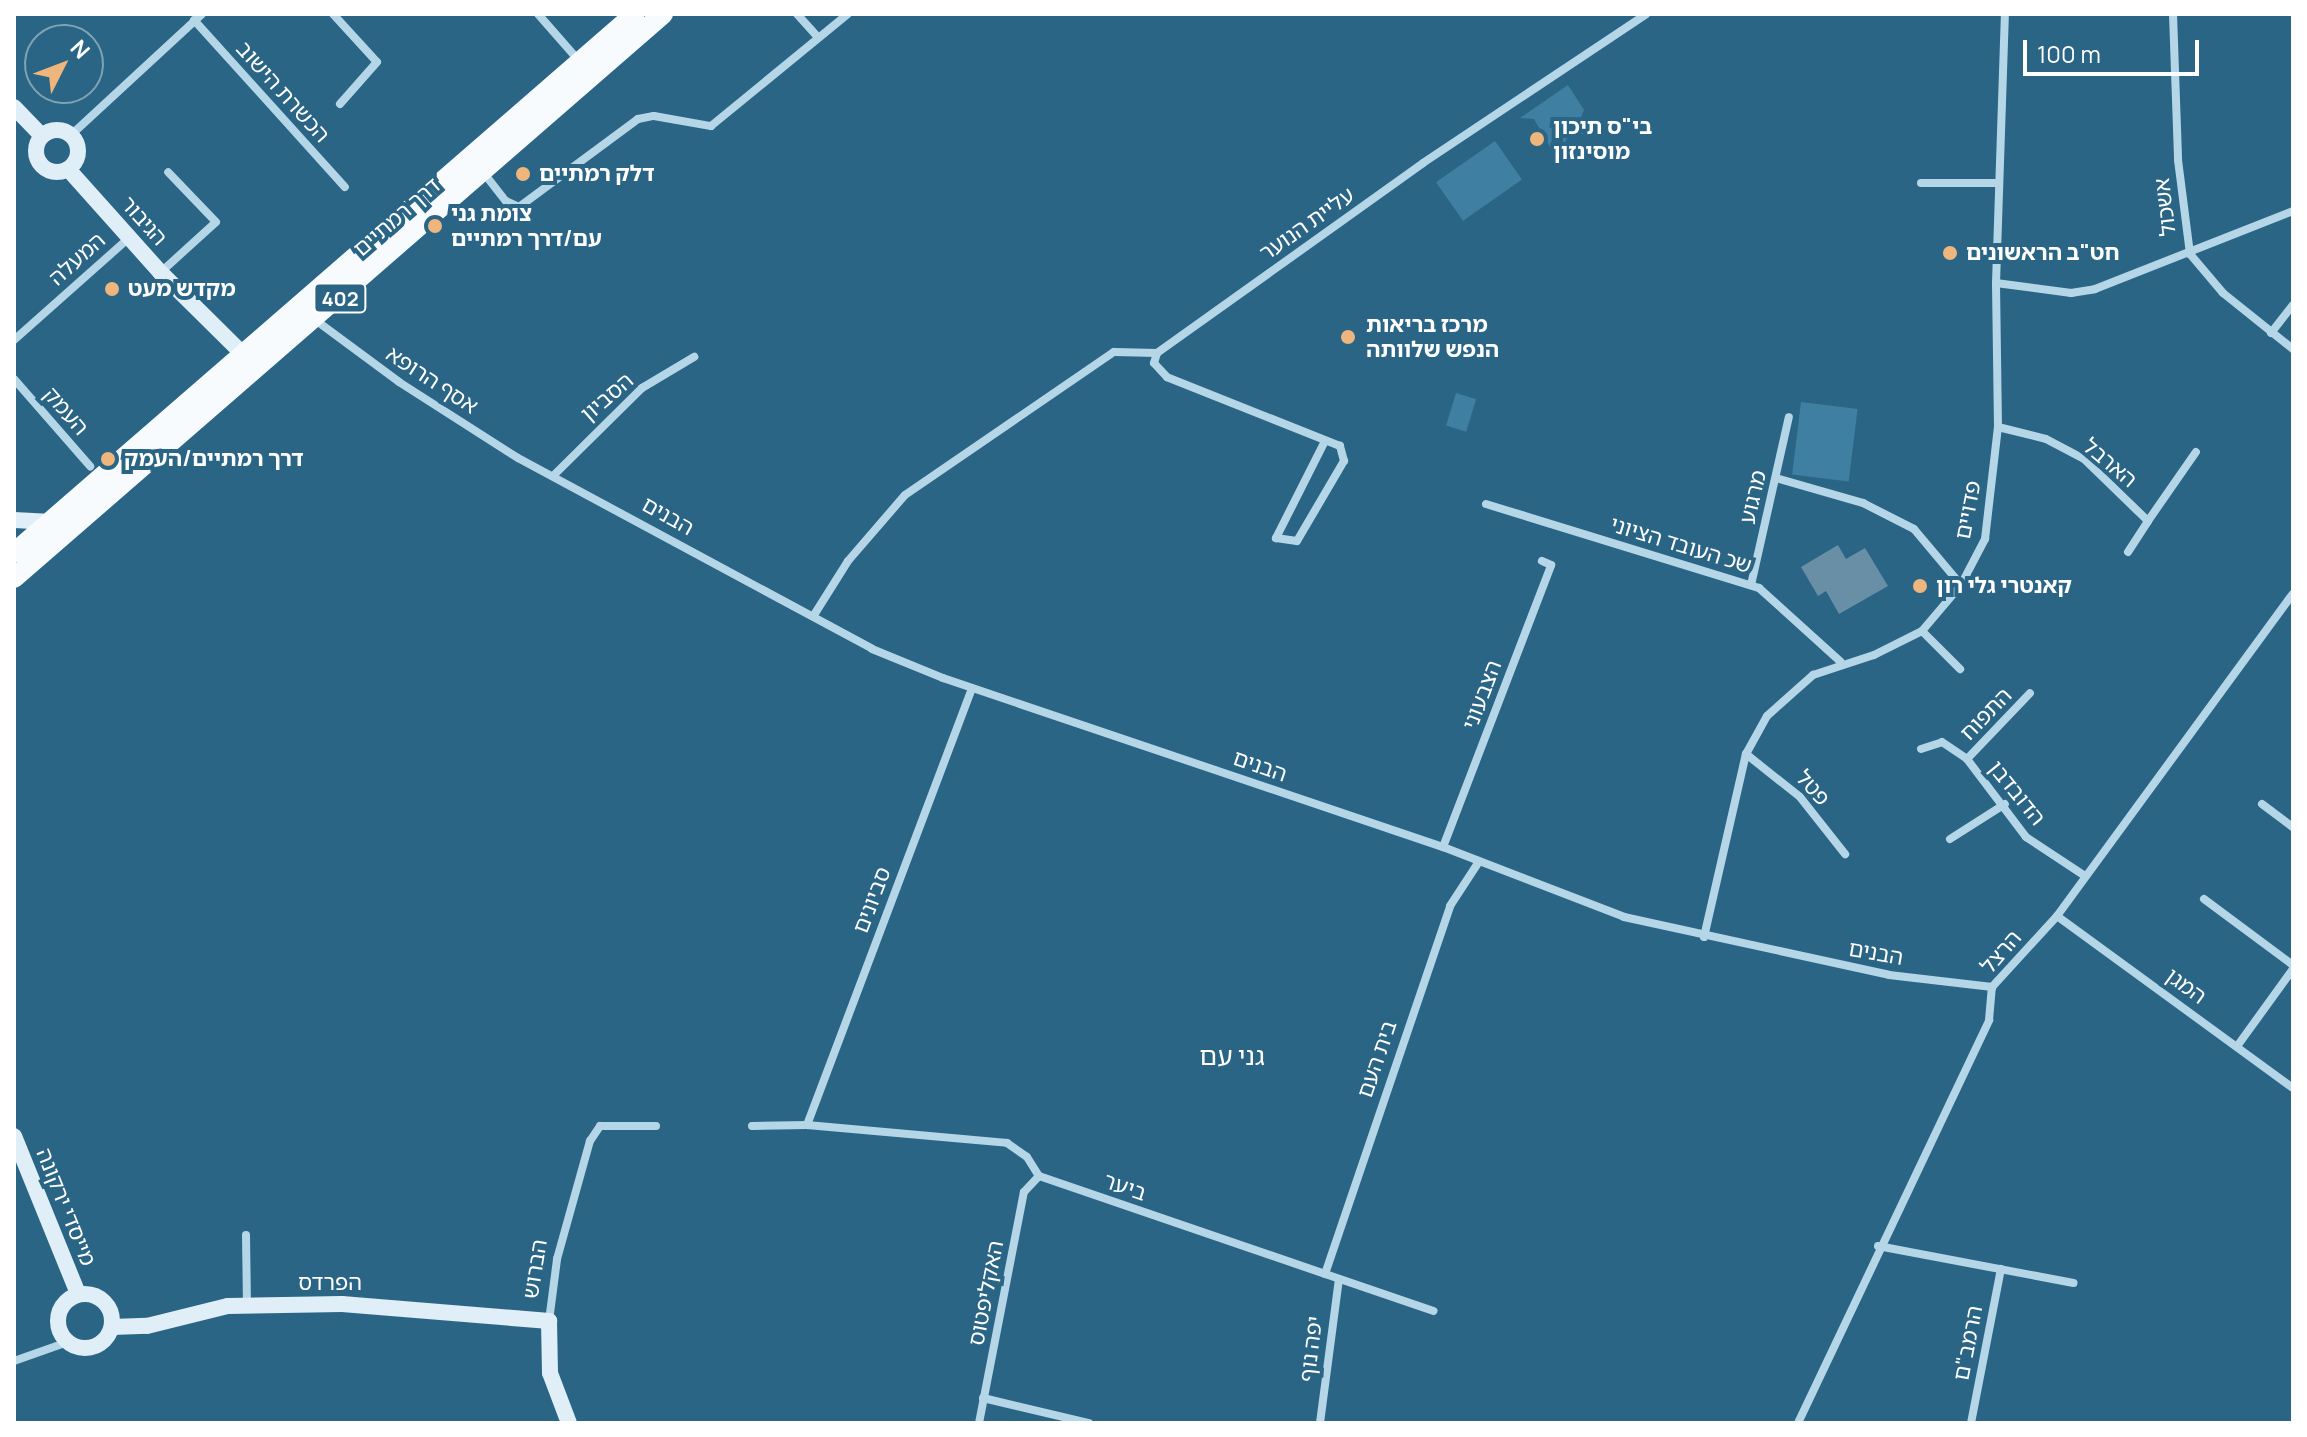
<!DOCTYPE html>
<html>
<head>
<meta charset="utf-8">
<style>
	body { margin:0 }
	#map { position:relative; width:2307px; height:1437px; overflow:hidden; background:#2a6586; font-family:Manrope,"Noto Sans Hebrew",sans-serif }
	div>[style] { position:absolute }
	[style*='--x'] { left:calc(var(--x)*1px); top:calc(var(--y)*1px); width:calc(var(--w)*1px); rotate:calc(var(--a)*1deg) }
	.green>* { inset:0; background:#3f80a2; transform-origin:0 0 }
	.water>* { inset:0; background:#688fa5 }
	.street>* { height:8px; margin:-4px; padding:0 4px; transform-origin:4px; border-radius:4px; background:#b5d6e7 }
	.secondary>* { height:16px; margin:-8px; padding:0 8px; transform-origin:8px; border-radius:8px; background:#dfeef7 }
	.secondary>.ring { margin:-8px; padding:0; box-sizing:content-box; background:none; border:16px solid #dfeef7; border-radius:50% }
	.primary>* { height:20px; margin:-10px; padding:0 10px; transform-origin:10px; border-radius:10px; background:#f7fbfe }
	.dots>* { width:22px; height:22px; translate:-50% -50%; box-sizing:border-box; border:4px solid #2a6586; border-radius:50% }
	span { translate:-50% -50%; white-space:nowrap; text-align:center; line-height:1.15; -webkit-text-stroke:8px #2a6586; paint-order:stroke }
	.shield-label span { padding:2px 6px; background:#2a6586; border:2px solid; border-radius:6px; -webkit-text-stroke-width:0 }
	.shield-label { font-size:20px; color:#fff; font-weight:700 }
	.street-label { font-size:22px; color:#fff }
	.poi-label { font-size:22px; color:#fff; font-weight:700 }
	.left { translate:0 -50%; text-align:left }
	.quarter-label { font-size:26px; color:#fff }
	.frame { position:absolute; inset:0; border:16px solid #fff; pointer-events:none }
	.north { position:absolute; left:24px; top:24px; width:80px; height:80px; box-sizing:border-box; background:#2a6586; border:2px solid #7fa3b6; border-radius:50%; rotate:48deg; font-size:22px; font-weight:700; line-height:32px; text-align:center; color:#fff }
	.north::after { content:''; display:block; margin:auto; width:28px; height:36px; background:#eeb67d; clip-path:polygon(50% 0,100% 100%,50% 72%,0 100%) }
	.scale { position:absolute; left:2023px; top:40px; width:176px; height:36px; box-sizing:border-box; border:4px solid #fff; border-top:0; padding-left:10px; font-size:24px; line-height:28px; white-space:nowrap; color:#fff; -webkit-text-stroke:6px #2a6586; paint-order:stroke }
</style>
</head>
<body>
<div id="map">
	<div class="green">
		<div style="clip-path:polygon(1568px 85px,1584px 110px,1580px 119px,1589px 131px,1586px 135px,1572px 131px,1565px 142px,1550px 147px,1534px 119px,1520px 118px)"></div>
		<div style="left:1495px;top:141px;width:47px;height:72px;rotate:55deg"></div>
		<div style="left:1456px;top:393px;width:21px;height:34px;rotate:17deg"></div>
		<div style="left:1801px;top:402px;width:57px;height:73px;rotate:7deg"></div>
	</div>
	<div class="water">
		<div style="clip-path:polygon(1838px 545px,1846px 559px,1865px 548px,1888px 586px,1839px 614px,1826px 591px,1818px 596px,1801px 567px)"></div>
	</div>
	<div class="street">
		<div style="--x:333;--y:14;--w:65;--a:47.5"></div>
		<div style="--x:377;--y:62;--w:56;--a:131.4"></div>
		<div style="--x:538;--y:14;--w:64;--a:48.8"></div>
		<div style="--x:797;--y:14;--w:31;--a:48"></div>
		<div style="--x:2173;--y:14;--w:146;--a:88"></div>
		<div style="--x:2178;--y:160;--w:95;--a:82.7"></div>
		<div style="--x:2190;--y:254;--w:51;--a:49.8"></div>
		<div style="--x:2223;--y:293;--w:90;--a:38.7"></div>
		<div style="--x:194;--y:20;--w:225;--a:47.9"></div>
		<div style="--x:71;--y:135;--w:178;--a:-42.7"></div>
		<div style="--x:483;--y:172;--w:37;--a:52"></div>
		<div style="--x:506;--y:201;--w:14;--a:25"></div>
		<div style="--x:519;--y:207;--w:148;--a:-36.5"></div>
		<div style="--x:638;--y:119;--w:16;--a:-11"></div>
		<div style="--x:654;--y:116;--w:58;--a:10"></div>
		<div style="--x:711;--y:126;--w:177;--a:-39.3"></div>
		<div style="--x:1921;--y:183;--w:78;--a:0"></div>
		<div style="--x:161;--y:272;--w:74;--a:-42.3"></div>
		<div style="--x:216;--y:222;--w:69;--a:-133.8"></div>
		<div style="--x:1996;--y:283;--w:76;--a:7.6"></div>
		<div style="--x:2071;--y:293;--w:24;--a:-9"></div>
		<div style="--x:2095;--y:289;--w:213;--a:-21.5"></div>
		<div style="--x:314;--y:319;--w:106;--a:36.5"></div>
		<div style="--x:399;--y:382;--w:141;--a:32.6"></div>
		<div style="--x:518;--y:458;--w:402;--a:28.3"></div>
		<div style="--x:872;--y:649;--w:77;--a:22.2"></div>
		<div style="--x:943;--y:678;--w:528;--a:18.68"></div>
		<div style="--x:1443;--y:847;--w:194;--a:21.1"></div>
		<div style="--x:1624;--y:917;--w:271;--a:12.3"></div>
		<div style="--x:1889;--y:975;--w:104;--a:6.6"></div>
		<div style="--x:2271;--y:333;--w:36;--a:-52"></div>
		<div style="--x:14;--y:340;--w:154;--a:-41.6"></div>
		<div style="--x:14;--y:379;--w:116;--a:48.9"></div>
		<div style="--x:1998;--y:427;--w:49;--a:14"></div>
		<div style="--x:2046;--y:439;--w:43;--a:27.8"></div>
		<div style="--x:2084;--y:459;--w:89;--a:44.1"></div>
		<div style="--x:2148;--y:521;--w:84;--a:-55.2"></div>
		<div style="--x:1325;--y:441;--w:109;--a:116.8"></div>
		<div style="--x:1276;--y:538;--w:21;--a:8"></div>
		<div style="--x:1297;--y:541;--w:93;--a:-59.6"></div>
		<div style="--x:1344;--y:461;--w:16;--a:-105"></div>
		<div style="--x:1340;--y:446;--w:186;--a:-158.3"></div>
		<div style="--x:1167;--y:377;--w:19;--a:-133"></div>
		<div style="--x:1154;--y:363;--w:10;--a:-73"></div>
		<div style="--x:1157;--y:353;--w:327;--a:-35.5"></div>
		<div style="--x:1423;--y:163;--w:268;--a:-33.7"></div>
		<div style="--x:553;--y:476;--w:125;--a:-44.7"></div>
		<div style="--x:642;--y:388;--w:61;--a:-30.8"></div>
		<div style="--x:1776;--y:478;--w:91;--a:16"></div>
		<div style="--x:1863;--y:503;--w:57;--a:27"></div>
		<div style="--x:1914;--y:529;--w:73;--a:50"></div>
		<div style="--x:1486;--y:504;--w:286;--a:17.1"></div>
		<div style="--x:1759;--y:588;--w:110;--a:42.1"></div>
		<div style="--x:2128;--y:552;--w:37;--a:-57"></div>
		<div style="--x:1751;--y:585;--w:172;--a:-77.3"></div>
		<div style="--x:814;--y:615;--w:64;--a:-57.8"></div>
		<div style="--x:848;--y:561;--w:87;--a:-49.2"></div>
		<div style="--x:905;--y:495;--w:253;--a:-34.4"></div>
		<div style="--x:1114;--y:352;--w:43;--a:1.3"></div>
		<div style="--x:1922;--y:631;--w:54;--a:45"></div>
		<div style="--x:1921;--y:749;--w:22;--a:-18"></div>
		<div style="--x:1942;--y:742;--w:30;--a:34"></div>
		<div style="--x:1967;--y:759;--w:98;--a:52.9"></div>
		<div style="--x:2026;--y:837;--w:71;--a:33.5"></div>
		<div style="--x:1746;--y:754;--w:69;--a:38.5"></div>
		<div style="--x:1800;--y:797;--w:73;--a:51.7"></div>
		<div style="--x:1967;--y:759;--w:91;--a:-46.3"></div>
		<div style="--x:2262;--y:804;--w:39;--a:37"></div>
		<div style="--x:1950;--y:839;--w:65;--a:-32.5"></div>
		<div style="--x:1443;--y:847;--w:302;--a:-69"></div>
		<div style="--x:1551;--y:565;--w:10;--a:-156"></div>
		<div style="--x:2204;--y:899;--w:111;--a:36.6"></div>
		<div style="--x:2057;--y:916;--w:292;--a:36.1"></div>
		<div style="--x:1704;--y:937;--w:188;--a:-77.1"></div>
		<div style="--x:1746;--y:754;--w:43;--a:-61.1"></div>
		<div style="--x:1767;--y:716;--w:62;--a:-41.7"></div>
		<div style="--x:1813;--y:675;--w:64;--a:-18.2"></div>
		<div style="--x:1874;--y:655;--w:54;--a:-26.6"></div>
		<div style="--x:1922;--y:631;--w:60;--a:-49.7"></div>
		<div style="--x:1961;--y:585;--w:52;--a:-62.4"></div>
		<div style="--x:1985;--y:539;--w:113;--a:-83.4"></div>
		<div style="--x:1998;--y:427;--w:144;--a:-90.8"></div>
		<div style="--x:1996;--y:283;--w:269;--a:-88.1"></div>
		<div style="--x:2238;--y:1045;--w:94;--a:-54.1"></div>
		<div style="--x:807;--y:1125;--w:467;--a:-69.3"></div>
		<div style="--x:752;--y:1126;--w:55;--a:-1"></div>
		<div style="--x:807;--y:1125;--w:201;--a:5.1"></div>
		<div style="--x:1007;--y:1143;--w:24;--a:35"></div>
		<div style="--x:1027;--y:1157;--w:22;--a:58"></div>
		<div style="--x:1039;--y:1176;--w:417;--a:18.9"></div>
		<div style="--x:246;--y:1235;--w:72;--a:89.2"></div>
		<div style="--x:1878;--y:1246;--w:199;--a:10.7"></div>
		<div style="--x:1325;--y:1274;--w:389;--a:-71.2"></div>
		<div style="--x:1450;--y:906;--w:51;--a:-56.9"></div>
		<div style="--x:549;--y:1321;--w:63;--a:-82.6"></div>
		<div style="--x:557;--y:1259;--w:123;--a:-74.4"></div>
		<div style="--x:590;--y:1141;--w:18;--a:-56"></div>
		<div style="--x:600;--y:1126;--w:56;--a:0"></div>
		<div style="--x:14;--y:1361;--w:57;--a:-19.4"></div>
		<div style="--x:983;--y:1398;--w:109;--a:13.3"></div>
		<div style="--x:979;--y:1423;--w:235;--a:-79"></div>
		<div style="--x:1024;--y:1192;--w:22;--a:-47"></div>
		<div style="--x:1320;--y:1423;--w:145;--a:-82.5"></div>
		<div style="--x:1798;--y:1423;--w:446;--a:-64.6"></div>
		<div style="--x:1989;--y:1020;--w:33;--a:-85"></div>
		<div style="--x:1992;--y:987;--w:96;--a:-47.5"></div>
		<div style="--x:2057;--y:916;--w:399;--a:-53.8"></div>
		<div style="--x:1971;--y:1423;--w:157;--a:-79"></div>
	</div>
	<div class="secondary">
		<div style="--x:14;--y:107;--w:40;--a:46"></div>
		<div class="ring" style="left:36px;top:130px;width:26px;height:26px"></div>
		<div style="--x:68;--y:169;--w:138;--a:48.2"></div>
		<div style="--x:160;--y:272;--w:127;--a:44.7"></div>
		<div style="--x:14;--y:520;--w:38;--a:3"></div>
		<div style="--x:14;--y:1136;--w:170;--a:67.9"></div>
		<div class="ring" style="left:58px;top:1294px;width:38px;height:38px"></div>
		<div style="--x:112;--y:1327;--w:35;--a:-2"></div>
		<div style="--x:147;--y:1326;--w:83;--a:-13.9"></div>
		<div style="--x:228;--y:1306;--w:114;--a:-1"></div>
		<div style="--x:342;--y:1304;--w:208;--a:4.7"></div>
		<div style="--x:549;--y:1321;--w:52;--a:88.9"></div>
		<div style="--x:550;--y:1373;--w:53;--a:69.2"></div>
	</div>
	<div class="primary">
		<div style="--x:14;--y:553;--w:822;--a:-40.96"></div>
		<div style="--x:14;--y:578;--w:860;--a:-40.99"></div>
	</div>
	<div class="dots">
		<div style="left:1537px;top:139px;background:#eeb67d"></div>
		<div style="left:523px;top:174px;background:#eeb67d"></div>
		<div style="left:435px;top:226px;background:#eeb67d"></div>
		<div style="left:1950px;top:253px;background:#eeb67d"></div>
		<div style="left:112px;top:289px;background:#eeb67d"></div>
		<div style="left:1348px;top:337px;background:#eeb67d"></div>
		<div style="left:108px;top:459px;background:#eeb67d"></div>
		<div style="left:1920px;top:586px;background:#eeb67d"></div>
	</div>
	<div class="shield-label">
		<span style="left:340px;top:298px">402</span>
	</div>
	<div class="street-label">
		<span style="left:283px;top:92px;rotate:48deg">הכשרת הישוב</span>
		<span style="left:2165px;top:207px;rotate:-97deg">אשכול</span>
		<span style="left:397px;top:217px;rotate:-41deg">דרך רמתיים</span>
		<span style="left:144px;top:221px;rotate:48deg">הגיבור</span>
		<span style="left:1307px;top:224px;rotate:-35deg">עליית הנוער</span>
		<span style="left:77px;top:259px;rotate:-42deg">המעלה</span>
		<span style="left:432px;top:380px;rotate:33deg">אסף הרופא</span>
		<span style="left:607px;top:397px;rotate:-41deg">הסביון</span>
		<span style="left:66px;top:411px;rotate:49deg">העמק</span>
		<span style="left:2110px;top:463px;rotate:40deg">הארבל</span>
		<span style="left:1753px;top:497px;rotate:-77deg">מרגוע</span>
		<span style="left:1968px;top:510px;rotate:-79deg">פדויים</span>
		<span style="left:668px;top:516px;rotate:29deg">הבנים</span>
		<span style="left:1681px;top:545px;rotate:17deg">שכ העובד הציוני</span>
		<span style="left:1482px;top:695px;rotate:-69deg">הצבעוני</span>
		<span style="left:1986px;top:714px;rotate:-46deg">התפוח</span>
		<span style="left:1260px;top:766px;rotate:19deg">הבנים</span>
		<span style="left:1813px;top:788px;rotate:48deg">פטל</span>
		<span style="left:2017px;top:793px;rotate:51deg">הדובדבן</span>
		<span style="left:872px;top:900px;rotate:-69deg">סביונים</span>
		<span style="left:2001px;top:952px;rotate:-49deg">הרצל</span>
		<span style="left:1876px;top:953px;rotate:10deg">הבנים</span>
		<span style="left:2186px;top:986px;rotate:36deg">המגן</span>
		<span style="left:1377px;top:1059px;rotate:-71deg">בית העם</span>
		<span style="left:1125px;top:1187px;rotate:19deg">ביער</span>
		<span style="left:66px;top:1207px;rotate:68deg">מייסדי ירקונה</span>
		<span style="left:535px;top:1269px;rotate:-81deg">הברוש</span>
		<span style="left:330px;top:1283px">הפרדס</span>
		<span style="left:986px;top:1293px;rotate:-79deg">האקליפטוס</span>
		<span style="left:1968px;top:1343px;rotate:-79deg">הרמב"ם</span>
		<span style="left:1311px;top:1349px;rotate:-83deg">יפה נוף</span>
	</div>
	<div class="poi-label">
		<span class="left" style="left:1553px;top:139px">בי"ס תיכון<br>מוסינזון</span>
		<span class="left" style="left:539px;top:174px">דלק רמתיים</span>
		<span class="left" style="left:451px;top:226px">צומת גני<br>עם/דרך רמתיים</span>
		<span class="left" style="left:1966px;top:253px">חט"ב הראשונים</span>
		<span class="left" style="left:128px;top:289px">מקדש מעט</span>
		<span class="left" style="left:1366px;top:337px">מרכז בריאות<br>הנפש שלוותה</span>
		<span class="left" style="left:124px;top:459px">דרך רמתיים/העמק</span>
		<span class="left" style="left:1936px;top:586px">קאנטרי גלי רון</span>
	</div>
	<div class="quarter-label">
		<span style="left:1232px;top:1056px">גני עם</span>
	</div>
	<div class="frame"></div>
	<div class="north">N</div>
	<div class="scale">100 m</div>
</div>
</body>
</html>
